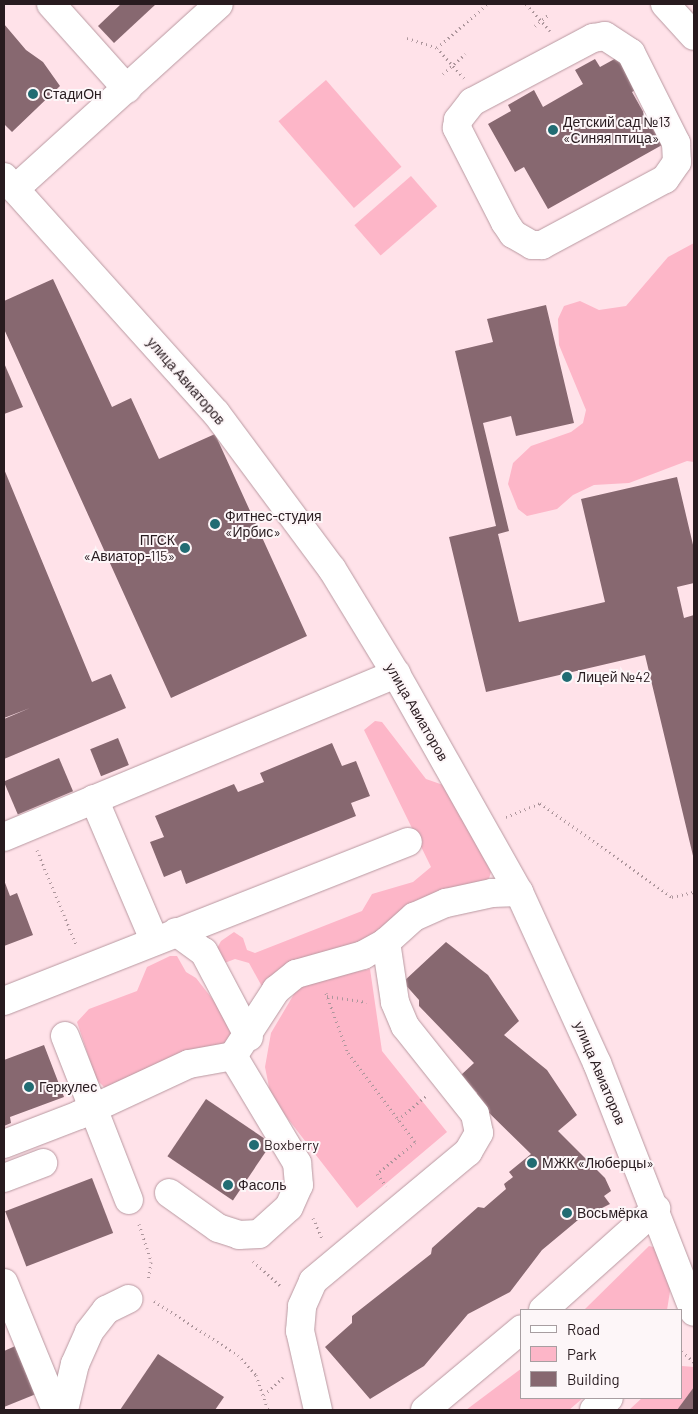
<!DOCTYPE html>
<html>
<head>
<meta charset="utf-8">
<style>
	body { margin:0 }
	#map { position:relative; width:698px; height:1414px; overflow:hidden; background:#ffe2e9; font-family:Barlow,sans-serif }
	div>[style] { position:absolute }
	[style*='--x'] { left:calc(var(--x)*1px); top:calc(var(--y)*1px); width:calc(var(--w)*1px); rotate:calc(var(--a)*1deg) }
	.green>* { inset:0; background:#fdb6c8; transform-origin:0 0 }
	.building>* { inset:0; background:#876870; transform-origin:0 0 }
	.path>* { height:3px; margin-top:-1.5px; transform-origin:0; background:repeating-linear-gradient(90deg,#ad969c 0 1px,transparent 0 5px) }
	.roads { filter:drop-shadow(0 0 1px #b999a1) drop-shadow(0 0 1px #b999a1) }
	.minor>* { height:28px; margin:-14px; padding:0 14px; transform-origin:14px; border-radius:14px; background:#fff }
	.dots>* { width:14px; height:14px; translate:-50% -50%; box-sizing:border-box; border:2px solid #fdf6f8; border-radius:50% }
	span { translate:-50% -50%; white-space:nowrap; text-align:center; line-height:1.15; -webkit-text-stroke:4px #fdf6f8; paint-order:stroke }
	.poi-label { font-size:14px; color:#281b1f }
	.left { translate:0 -50%; text-align:left }
	.right { translate:-100% -50%; text-align:right }
	.street-label { font-size:14px; color:#281b1f }
	.frame { position:absolute; inset:0; border:5px solid #281b1f; pointer-events:none }
	.legend { position:absolute; left:520px; top:1309px; width:162px; height:90px; box-sizing:border-box; background:#fdf6f8; border:1px solid #a89ea1; margin:0; padding:6px 9px; list-style:none; font-size:15px; color:#281b1f }
	.legend li { display:flex; align-items:center; gap:10px; height:25px }
	.legend b { width:25px; border:1px solid #a89ea1 }
</style>
</head>
<body>
<div id="map">
	<div class="green">
		<div style="left:326px;top:80px;width:115px;height:63px;rotate:49deg"></div>
		<div style="left:411px;top:176px;width:40px;height:75px;rotate:49deg"></div>
		<div style="clip-path:polygon(694px 243px,694px 462px,687px 461px,629px 483px,594px 485px,573px 495px,557px 509px,527px 516px,518px 509px,508px 484px,513px 463px,531px 446px,571px 432px,583px 423px,586px 410px,559px 345px,558px 319px,564px 306px,580px 301px,599px 310px,626px 306px,668px 257px)"></div>
		<div style="clip-path:polygon(375px 721px,382px 722px,426px 779px,446px 786px,487px 864px,491px 872px,488px 882px,390px 925px,265px 992px,249px 963px,235px 959px,222px 964px,214px 954px,221px 941px,234px 932px,243px 938px,247px 950px,255px 953px,362px 911px,372px 894px,413px 882px,431px 867px,364px 730px)"></div>
		<div style="clip-path:polygon(170px 956px,177px 956px,186px 972px,196px 978px,225px 1015px,237px 1039px,107px 1090px,96px 1079px,77px 1022px,89px 1009px,137px 991px,147px 967px)"></div>
		<div style="clip-path:polygon(370px 969px,382px 1051px,447px 1132px,357px 1208px,271px 1097px,265px 1067px,271px 1033px,297px 989px,316px 980px)"></div>
		<div style="clip-path:polygon(649px 1246px,658px 1248px,672px 1279px,667px 1310px,584px 1310px)"></div>
		<div style="clip-path:polygon(682px 1366px,694px 1367px,694px 1410px,629px 1410px,642px 1398px,682px 1398px)"></div>
		<div style="clip-path:polygon(522px 1368px,522px 1398px,583px 1398px,569px 1410px,466px 1410px)"></div>
	</div>
	<div class="building">
		<div style="clip-path:polygon(121px 4px,156px 4px,114px 43px,98px 26px)"></div>
		<div style="clip-path:polygon(4px 24px,26px 50px,43px 62px,60px 86px,12px 132px,4px 124px)"></div>
		<div style="clip-path:polygon(620px 56px,639px 88px,632px 92px,662px 145px,548px 209px,524px 167px,515px 172px,488px 124px,511px 111px,508px 105px,534px 90px,543px 107px,583px 84px,575px 70px,595px 59px,600px 67px)"></div>
		<div style="clip-path:polygon(53px 279px,112px 407px,131px 398px,159px 459px,215px 434px,307px 636px,171px 698px,4px 329px,4px 301px)"></div>
		<div style="clip-path:polygon(546px 305px,574px 423px,516px 436px,511px 416px,483px 423px,509px 531px,498px 534px,519px 622px,605px 602px,581px 499px,677px 477px,694px 549px,694px 583px,677px 587px,684px 618px,694px 615px,694px 860px,645px 655px,486px 692px,449px 537px,496px 526px,455px 351px,493px 342px,487px 319px)"></div>
		<div style="clip-path:polygon(4px 363px,23px 407px,4px 414px)"></div>
		<div style="clip-path:polygon(4px 469px,92px 682px,111px 674px,126px 708px,4px 759px,4px 719px,30px 708px,4px 718px)"></div>
		<div style="left:118px;top:738px;width:29px;height:30px;rotate:68deg"></div>
		<div style="clip-path:polygon(332px 743px,342px 766px,356px 761px,370px 796px,351px 803px,356px 816px,186px 884px,181px 870px,164px 877px,150px 842px,164px 837px,155px 816px,234px 784px,238px 792px,264px 782px,260px 773px)"></div>
		<div style="left:59px;top:758px;width:36px;height:60px;rotate:67deg"></div>
		<div style="clip-path:polygon(4px 880px,10px 896px,17px 893px,33px 935px,4px 946px)"></div>
		<div style="clip-path:polygon(446px 942px,488px 975px,519px 1021px,504px 1035px,547px 1070px,577px 1115px,558px 1131px,605px 1178px,611px 1191px,604px 1196px,610px 1204px,578px 1220px,542px 1250px,510px 1292px,468px 1314px,424px 1366px,370px 1399px,325px 1347px,352px 1323px,352px 1316px,431px 1254px,432px 1248px,478px 1207px,484px 1208px,506px 1189px,504px 1184px,513px 1177px,509px 1172px,531px 1154px,476px 1100px,477px 1093px,461px 1075px,474px 1063px,419px 1006px,419px 1000px,403px 982px)"></div>
		<div style="clip-path:polygon(44px 1045px,64px 1097px,10px 1117px,11px 1123px,4px 1126px,4px 1060px)"></div>
		<div style="left:206px;top:1099px;width:79px;height:69px;rotate:34deg"></div>
		<div style="left:92px;top:1178px;width:59px;height:93px;rotate:69deg"></div>
		<div style="clip-path:polygon(20px 1344px,41px 1392px,4px 1407px,4px 1351px)"></div>
		<div style="clip-path:polygon(158px 1354px,224px 1397px,215px 1410px,120px 1410px)"></div>
		<div style="clip-path:polygon(694px 1387px,694px 1410px,677px 1410px)"></div>
	</div>
	<div class="path">
		<div style="--x:526;--y:4;--w:36;--a:48"></div>
		<div style="--x:535;--y:26;--w:17;--a:-40"></div>
		<div style="--x:407;--y:38;--w:32;--a:18"></div>
		<div style="--x:443;--y:74;--w:30;--a:-42"></div>
		<div style="--x:464;--y:78;--w:40;--a:-132"></div>
		<div style="--x:437;--y:48;--w:67;--a:-41.3"></div>
		<div style="--x:506;--y:817;--w:37;--a:-22"></div>
		<div style="--x:540;--y:803;--w:162;--a:35.5"></div>
		<div style="--x:672;--y:897;--w:23;--a:-13"></div>
		<div style="--x:37;--y:850;--w:102;--a:67.5"></div>
		<div style="--x:326;--y:993;--w:64;--a:69.9"></div>
		<div style="--x:348;--y:1053;--w:111;--a:53"></div>
		<div style="--x:415;--y:1142;--w:50;--a:139.9"></div>
		<div style="--x:377;--y:1174;--w:15;--a:53"></div>
		<div style="--x:327;--y:996;--w:40;--a:8.5"></div>
		<div style="--x:398;--y:1120;--w:38;--a:-41"></div>
		<div style="--x:313;--y:1218;--w:24;--a:66"></div>
		<div style="--x:139;--y:1224;--w:40;--a:72"></div>
		<div style="--x:151;--y:1262;--w:18;--a:99"></div>
		<div style="--x:253;--y:1261;--w:39;--a:42"></div>
		<div style="--x:154;--y:1301;--w:100;--a:32.7"></div>
		<div style="--x:238;--y:1355;--w:27;--a:48"></div>
		<div style="--x:256;--y:1375;--w:37;--a:71"></div>
		<div style="--x:682;--y:1351;--w:16;--a:43"></div>
		<div style="--x:264;--y:1395;--w:26;--a:-43"></div>
	</div>
	<div class="roads">
		<div class="minor">
			<div style="--x:51;--y:4;--w:114;--a:48.2"></div>
			<div style="--x:665;--y:4;--w:43;--a:47.8"></div>
			<div style="--x:605;--y:36;--w:31;--a:33"></div>
			<div style="--x:631;--y:53;--w:101;--a:63.4"></div>
			<div style="--x:676;--y:143;--w:19;--a:87"></div>
			<div style="--x:677;--y:162;--w:21;--a:125"></div>
			<div style="--x:665;--y:179;--w:140;--a:151.8"></div>
			<div style="--x:542;--y:245;--w:10;--a:180"></div>
			<div style="--x:532;--y:245;--w:22;--a:-150"></div>
			<div style="--x:513;--y:234;--w:14;--a:-124"></div>
			<div style="--x:505;--y:222;--w:106;--a:-117.1"></div>
			<div style="--x:457;--y:128;--w:8;--a:-83"></div>
			<div style="--x:458;--y:120;--w:23;--a:-52"></div>
			<div style="--x:472;--y:102;--w:137;--a:-27.9"></div>
			<div style="--x:593;--y:38;--w:12;--a:-9"></div>
			<div style="--x:4;--y:177;--w:317;--a:48.1"></div>
			<div style="--x:216;--y:413;--w:194;--a:53.4"></div>
			<div style="--x:332;--y:569;--w:123;--a:58.6"></div>
			<div style="--x:396;--y:674;--w:250;--a:60.6"></div>
			<div style="--x:519;--y:892;--w:188;--a:65.5"></div>
			<div style="--x:597;--y:1063;--w:267;--a:68.7"></div>
			<div style="--x:15;--y:189;--w:275;--a:-42.2"></div>
			<div style="--x:94;--y:799;--w:153;--a:66.9"></div>
			<div style="--x:4;--y:837;--w:425;--a:-22.6"></div>
			<div style="--x:176;--y:932;--w:34;--a:36"></div>
			<div style="--x:204;--y:952;--w:96;--a:62.1"></div>
			<div style="--x:4;--y:1001;--w:434;--a:-21.5"></div>
			<div style="--x:65;--y:1036;--w:176;--a:68.7"></div>
			<div style="--x:4;--y:1144;--w:80;--a:-21.1"></div>
			<div style="--x:79;--y:1115;--w:121;--a:-24.9"></div>
			<div style="--x:189;--y:1064;--w:45;--a:-10.3"></div>
			<div style="--x:233;--y:1056;--w:79;--a:-56.9"></div>
			<div style="--x:276;--y:990;--w:26;--a:-39"></div>
			<div style="--x:296;--y:974;--w:70;--a:-15.8"></div>
			<div style="--x:363;--y:955;--w:26;--a:-29"></div>
			<div style="--x:386;--y:942;--w:38;--a:-42"></div>
			<div style="--x:414;--y:917;--w:35;--a:-24"></div>
			<div style="--x:446;--y:903;--w:47;--a:-12.3"></div>
			<div style="--x:492;--y:893;--w:27;--a:-2"></div>
			<div style="--x:4;--y:1178;--w:42;--a:-21"></div>
			<div style="--x:169;--y:1193;--w:60;--a:35.5"></div>
			<div style="--x:218;--y:1228;--w:22;--a:18"></div>
			<div style="--x:239;--y:1235;--w:20;--a:-3"></div>
			<div style="--x:259;--y:1234;--w:40;--a:-42"></div>
			<div style="--x:289;--y:1207;--w:24;--a:-66"></div>
			<div style="--x:299;--y:1185;--w:22;--a:-95"></div>
			<div style="--x:297;--y:1163;--w:125;--a:-120.9"></div>
			<div style="--x:4;--y:1283;--w:137;--a:67.7"></div>
			<div style="--x:543;--y:1310;--w:152;--a:-41.8"></div>
			<div style="--x:64;--y:1410;--w:47;--a:-76.6"></div>
			<div style="--x:75;--y:1364;--w:35;--a:-66"></div>
			<div style="--x:89;--y:1332;--w:28;--a:-52"></div>
			<div style="--x:106;--y:1310;--w:25;--a:-26"></div>
			<div style="--x:318;--y:1410;--w:81;--a:-102.8"></div>
			<div style="--x:300;--y:1331;--w:25;--a:-85"></div>
			<div style="--x:302;--y:1306;--w:27;--a:-66"></div>
			<div style="--x:313;--y:1281;--w:202;--a:-39.8"></div>
			<div style="--x:468;--y:1152;--w:22;--a:-60"></div>
			<div style="--x:479;--y:1133;--w:19;--a:-102"></div>
			<div style="--x:475;--y:1114;--w:112;--a:-128.5"></div>
			<div style="--x:405;--y:1026;--w:26;--a:-113"></div>
			<div style="--x:395;--y:1002;--w:61;--a:-98.5"></div>
			<div style="--x:425;--y:1410;--w:126;--a:-39.9"></div>
			<div style="--x:594;--y:1410;--w:19;--a:-39"></div>
		</div>
	</div>
	<div class="dots">
		<div style="left:33px;top:94px;background:#216c73"></div>
		<div style="left:553px;top:130px;background:#216c73"></div>
		<div style="left:215px;top:524px;background:#216c73"></div>
		<div style="left:185px;top:548px;background:#216c73"></div>
		<div style="left:567px;top:677px;background:#216c73"></div>
		<div style="left:29px;top:1087px;background:#216c73"></div>
		<div style="left:254px;top:1145px;background:#216c73"></div>
		<div style="left:532px;top:1163px;background:#216c73"></div>
		<div style="left:228px;top:1185px;background:#216c73"></div>
		<div style="left:567px;top:1213px;background:#216c73"></div>
	</div>
	<div class="poi-label">
		<span class="left" style="left:43px;top:94px">СтадиОн</span>
		<span class="left" style="left:563px;top:130px">Детский сад №13<br>«Синяя птица»</span>
		<span class="left" style="left:225px;top:524px">Фитнес-студия<br>«Ирбис»</span>
		<span class="right" style="left:175px;top:548px">ПГСК<br>«Авиатор-115»</span>
		<span class="left" style="left:577px;top:677px">Лицей №42</span>
		<span class="left" style="left:39px;top:1087px">Геркулес</span>
		<span class="left" style="left:264px;top:1145px">Boxberry</span>
		<span class="left" style="left:542px;top:1163px">МЖК «Люберцы»</span>
		<span class="left" style="left:238px;top:1185px">Фасоль</span>
		<span class="left" style="left:577px;top:1213px">Восьмёрка</span>
	</div>
	<div class="street-label">
		<span style="left:186px;top:381px;rotate:49deg">улица Авиаторов</span>
		<span style="left:417px;top:712px;rotate:60deg">улица Авиаторов</span>
		<span style="left:600px;top:1073px;rotate:67deg">улица Авиаторов</span>
	</div>
	<div class="frame"></div>
	<ul class="legend">
	<li><b style="height:6px;background:#fff"></b>Road</li>
	<li><b style="height:14px;background:#fdb6c8"></b>Park</li>
	<li><b style="height:14px;background:#876870"></b>Building</li>
	</ul>
</div>
</body>
</html>
